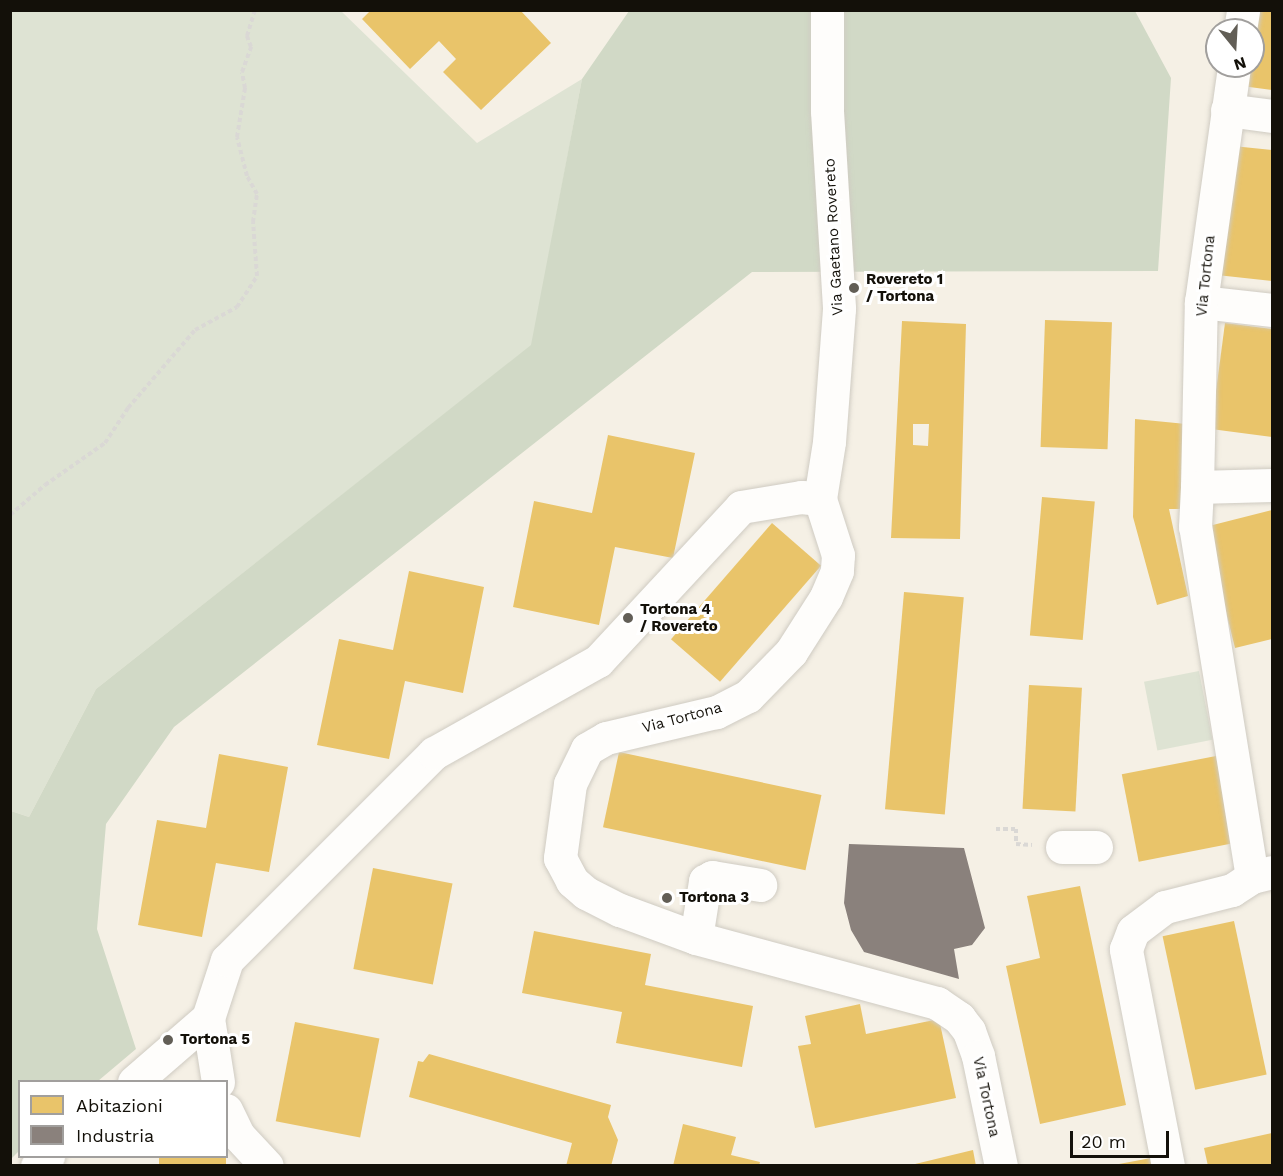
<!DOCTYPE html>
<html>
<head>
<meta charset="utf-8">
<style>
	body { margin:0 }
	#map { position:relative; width:1283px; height:1176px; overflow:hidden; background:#f5f0e5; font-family:"Work Sans",sans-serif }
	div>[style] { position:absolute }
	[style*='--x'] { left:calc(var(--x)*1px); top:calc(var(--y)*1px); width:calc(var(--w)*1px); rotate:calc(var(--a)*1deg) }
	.green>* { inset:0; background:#dee3d3; transform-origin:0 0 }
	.forest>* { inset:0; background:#d1d9c6 }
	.homes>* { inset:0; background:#e9c46a; transform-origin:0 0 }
	.industry>* { inset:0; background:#8a817c }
	.path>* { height:4px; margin-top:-2px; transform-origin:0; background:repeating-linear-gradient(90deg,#dad8d5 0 4.5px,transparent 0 7.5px) }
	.roads { filter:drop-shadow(0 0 2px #cfcbc2) drop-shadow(0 0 2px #cfcbc2) }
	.minor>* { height:33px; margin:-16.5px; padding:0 16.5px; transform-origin:16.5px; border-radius:16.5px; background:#fefdfb }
	.dots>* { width:16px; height:16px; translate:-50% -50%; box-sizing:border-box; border:3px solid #fff; border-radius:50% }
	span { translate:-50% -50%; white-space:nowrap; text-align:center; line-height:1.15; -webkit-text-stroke:6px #fff; paint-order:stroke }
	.street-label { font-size:15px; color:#131009 }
	.poi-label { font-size:15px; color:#131009; font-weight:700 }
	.left { translate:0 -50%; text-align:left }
	.frame { position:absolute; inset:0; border:12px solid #131009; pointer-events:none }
	.legend { position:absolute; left:18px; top:1080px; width:210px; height:78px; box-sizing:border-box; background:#fff; border:2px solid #a19f9d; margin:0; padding:8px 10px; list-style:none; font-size:18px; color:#131009 }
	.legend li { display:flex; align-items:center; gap:12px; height:30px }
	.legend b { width:30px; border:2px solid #a19f9d }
	.north { position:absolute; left:1205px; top:18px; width:60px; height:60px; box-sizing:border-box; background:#fff; border:2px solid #a19f9d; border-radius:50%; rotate:162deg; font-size:16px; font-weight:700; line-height:24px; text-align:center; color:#131009 }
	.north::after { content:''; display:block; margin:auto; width:21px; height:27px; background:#625e56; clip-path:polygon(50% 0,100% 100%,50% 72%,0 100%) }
	.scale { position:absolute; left:1070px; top:1131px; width:99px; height:27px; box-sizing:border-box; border:3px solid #131009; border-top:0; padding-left:8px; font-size:18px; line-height:21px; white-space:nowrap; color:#131009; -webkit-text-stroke:4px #fff; paint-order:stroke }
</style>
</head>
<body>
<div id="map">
	<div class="green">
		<div style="clip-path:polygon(11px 11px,341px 11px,477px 143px,582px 79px,532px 345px,96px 689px,29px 817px,11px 811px)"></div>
		<div style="left:1199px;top:671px;width:70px;height:56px;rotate:79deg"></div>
	</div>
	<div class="forest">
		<div style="clip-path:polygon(629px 11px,1135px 11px,1171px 78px,1158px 271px,752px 272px,174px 727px,106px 824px,97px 929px,136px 1049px,98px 1081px,20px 1082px,19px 1151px,11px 1159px,11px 811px,29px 817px,96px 689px,531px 345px,582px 79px)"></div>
	</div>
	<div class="homes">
		<div style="clip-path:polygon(371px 10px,520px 10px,551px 43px,481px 110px,443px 72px,456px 59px,439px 41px,410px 69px,362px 19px)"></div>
		<div style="clip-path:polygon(1251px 10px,1272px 10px,1272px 90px,1242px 86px,1244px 66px,1253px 66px)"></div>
		<div style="clip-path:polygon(1233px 146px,1272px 150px,1272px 281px,1217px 275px)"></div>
		<div style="left:1045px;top:320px;width:67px;height:127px;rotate:2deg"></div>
		<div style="clip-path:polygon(evenodd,902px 321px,966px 324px,960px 539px,891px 538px,902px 321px,913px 424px,929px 424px,928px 446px,913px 445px,913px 424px)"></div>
		<div style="clip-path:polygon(1225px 323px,1272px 329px,1272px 437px,1211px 429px)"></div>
		<div style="clip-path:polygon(1135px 419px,1186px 424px,1183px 509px,1169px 509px,1188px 596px,1157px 605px,1133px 517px)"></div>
		<div style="clip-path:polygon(608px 435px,695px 453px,673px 558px,615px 547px,599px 625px,513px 607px,534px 501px,592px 513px)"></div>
		<div style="left:1042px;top:497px;width:53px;height:139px;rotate:5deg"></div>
		<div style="clip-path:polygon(1272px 510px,1272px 639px,1235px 648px,1205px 527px)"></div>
		<div style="left:772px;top:523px;width:65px;height:154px;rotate:41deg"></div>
		<div style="clip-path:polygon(409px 571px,484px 587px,463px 693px,405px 681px,389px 759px,317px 745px,339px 639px,393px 650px)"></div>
		<div style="left:904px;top:592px;width:60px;height:218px;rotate:5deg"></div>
		<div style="left:1029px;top:685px;width:53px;height:124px;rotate:3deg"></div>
		<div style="left:619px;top:752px;width:207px;height:77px;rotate:12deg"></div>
		<div style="clip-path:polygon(219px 754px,288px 767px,269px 872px,216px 863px,202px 937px,138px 925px,157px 820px,206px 828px)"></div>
		<div style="left:1216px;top:756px;width:89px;height:96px;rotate:79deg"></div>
		<div style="left:373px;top:868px;width:81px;height:103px;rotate:11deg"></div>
		<div style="clip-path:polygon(1080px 886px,1126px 1105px,1040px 1124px,1006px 966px,1040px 958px,1027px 896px)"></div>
		<div style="left:1234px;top:921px;width:157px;height:73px;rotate:78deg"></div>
		<div style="clip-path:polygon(534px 931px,651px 954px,645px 985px,753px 1006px,742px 1067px,616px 1043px,622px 1012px,522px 993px)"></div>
		<div style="clip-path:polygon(860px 1004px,866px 1034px,939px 1019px,956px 1098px,815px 1128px,798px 1046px,811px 1044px,805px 1016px)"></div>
		<div style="left:295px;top:1022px;width:86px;height:101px;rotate:11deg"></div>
		<div style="clip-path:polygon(429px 1054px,611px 1105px,608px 1117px,618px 1140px,611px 1166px,566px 1166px,572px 1143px,409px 1097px,418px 1061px,423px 1062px)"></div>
		<div style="clip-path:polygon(683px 1124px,736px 1137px,731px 1155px,760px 1162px,759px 1166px,673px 1166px)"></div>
		<div style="clip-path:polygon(1272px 1133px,1272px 1166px,1208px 1166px,1204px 1148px)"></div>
		<div style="clip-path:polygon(973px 1150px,976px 1166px,911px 1166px,911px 1165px)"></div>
		<div style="left:159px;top:1156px;width:67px;height:11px"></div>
		<div style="clip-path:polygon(1151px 1158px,1153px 1166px,1119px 1166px,1119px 1164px)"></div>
	</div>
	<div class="industry">
		<div style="clip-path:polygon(849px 844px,964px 848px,985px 928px,972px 945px,954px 949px,959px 979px,864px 952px,851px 930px,844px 903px)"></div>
	</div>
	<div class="path">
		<div style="--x:10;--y:515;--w:46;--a:-40.6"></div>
		<div style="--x:45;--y:485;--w:73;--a:-35"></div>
		<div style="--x:105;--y:443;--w:42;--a:-56.7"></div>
		<div style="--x:128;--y:408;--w:103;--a:-49.3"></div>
		<div style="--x:195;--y:330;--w:48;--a:-28.7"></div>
		<div style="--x:237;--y:307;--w:37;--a:-57"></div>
		<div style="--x:257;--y:276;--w:54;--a:-94.2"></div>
		<div style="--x:253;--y:222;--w:28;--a:-82"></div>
		<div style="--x:257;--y:194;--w:21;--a:-119"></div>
		<div style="--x:247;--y:176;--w:40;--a:-104.4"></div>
		<div style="--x:237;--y:137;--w:50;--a:-80.7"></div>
		<div style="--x:245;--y:88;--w:16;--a:-101"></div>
		<div style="--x:242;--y:72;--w:27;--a:-70"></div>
		<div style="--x:251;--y:47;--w:12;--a:-110"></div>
		<div style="--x:247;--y:36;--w:27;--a:-73"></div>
		<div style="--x:996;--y:829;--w:20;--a:0"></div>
		<div style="--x:1016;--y:829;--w:15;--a:90"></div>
		<div style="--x:1016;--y:844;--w:16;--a:4"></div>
	</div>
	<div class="roads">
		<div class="minor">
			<div style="--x:827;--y:10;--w:101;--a:90"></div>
			<div style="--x:827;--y:111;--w:198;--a:86.5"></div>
			<div style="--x:839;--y:309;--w:133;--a:94.3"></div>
			<div style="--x:829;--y:442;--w:58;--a:99"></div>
			<div style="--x:820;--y:499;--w:59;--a:72.2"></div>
			<div style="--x:838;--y:555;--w:16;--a:94"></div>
			<div style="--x:837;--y:571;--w:28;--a:113"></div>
			<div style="--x:826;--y:597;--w:65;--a:122.5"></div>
			<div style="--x:791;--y:652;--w:62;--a:134.3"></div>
			<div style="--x:748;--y:696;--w:36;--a:153"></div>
			<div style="--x:716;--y:712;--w:113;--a:166.7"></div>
			<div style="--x:606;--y:738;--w:22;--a:150"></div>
			<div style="--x:587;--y:749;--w:39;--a:116"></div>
			<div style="--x:570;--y:784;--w:75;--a:97.7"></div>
			<div style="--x:560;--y:858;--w:26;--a:62"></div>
			<div style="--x:572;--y:881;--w:18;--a:41"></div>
			<div style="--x:586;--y:893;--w:38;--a:27"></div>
			<div style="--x:620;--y:910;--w:81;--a:20.2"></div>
			<div style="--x:696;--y:938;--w:250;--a:15.1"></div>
			<div style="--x:937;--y:1003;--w:27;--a:34"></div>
			<div style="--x:959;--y:1018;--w:16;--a:52"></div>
			<div style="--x:969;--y:1031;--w:27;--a:70"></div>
			<div style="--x:978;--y:1056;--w:112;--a:78.2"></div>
			<div style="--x:1240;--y:30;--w:20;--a:-81"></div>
			<div style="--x:1227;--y:110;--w:45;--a:7.6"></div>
			<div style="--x:1201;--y:302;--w:71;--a:6.4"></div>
			<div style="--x:1197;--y:487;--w:185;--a:-88.8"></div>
			<div style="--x:1201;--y:302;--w:238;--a:-82"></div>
			<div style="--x:1062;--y:847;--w:34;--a:0"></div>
			<div style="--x:1252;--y:877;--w:355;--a:-99.2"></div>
			<div style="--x:1195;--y:527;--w:40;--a:-87.1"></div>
			<div style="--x:1197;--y:487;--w:75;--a:-1.5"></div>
			<div style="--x:696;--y:938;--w:58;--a:-81"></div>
			<div style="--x:705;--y:881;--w:8;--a:-30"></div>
			<div style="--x:712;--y:877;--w:49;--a:9.5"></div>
			<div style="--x:134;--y:1082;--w:98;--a:-40.9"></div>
			<div style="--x:218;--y:1082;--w:65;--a:-98.9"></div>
			<div style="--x:208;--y:1018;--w:61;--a:-71.9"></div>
			<div style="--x:227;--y:960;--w:293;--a:-45"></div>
			<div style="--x:434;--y:753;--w:188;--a:-29.3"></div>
			<div style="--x:598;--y:661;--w:210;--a:-47.1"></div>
			<div style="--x:741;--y:507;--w:61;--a:-9.5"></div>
			<div style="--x:801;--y:497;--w:19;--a:6"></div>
			<div style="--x:226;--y:1110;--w:28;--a:64"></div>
			<div style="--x:238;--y:1135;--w:42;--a:46.9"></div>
			<div style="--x:37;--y:1166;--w:15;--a:-42"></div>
			<div style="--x:1168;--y:1166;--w:221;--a:-101"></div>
			<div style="--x:1126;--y:949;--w:19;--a:-69"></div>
			<div style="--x:1133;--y:931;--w:40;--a:-37"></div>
			<div style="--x:1165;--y:907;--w:69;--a:-14.2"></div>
			<div style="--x:1232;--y:890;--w:24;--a:-33"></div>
			<div style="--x:1252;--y:877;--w:21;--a:-14"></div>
		</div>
	</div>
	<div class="dots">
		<div style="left:854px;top:288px;background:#625e56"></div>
		<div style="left:628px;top:618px;background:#625e56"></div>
		<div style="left:667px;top:898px;background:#625e56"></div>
		<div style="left:168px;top:1040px;background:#625e56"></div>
	</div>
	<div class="street-label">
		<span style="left:834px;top:237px;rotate:-93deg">Via Gaetano Rovereto</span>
		<span style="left:1206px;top:276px;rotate:-84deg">Via Tortona</span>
		<span style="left:682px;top:718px;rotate:-15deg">Via Tortona</span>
		<span style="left:986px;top:1097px;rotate:78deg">Via Tortona</span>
	</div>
	<div class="poi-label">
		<span class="left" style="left:866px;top:288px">Rovereto 1<br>/ Tortona</span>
		<span class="left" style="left:640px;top:618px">Tortona 4<br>/ Rovereto</span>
		<span class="left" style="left:679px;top:898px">Tortona 3</span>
		<span class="left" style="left:180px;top:1040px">Tortona 5</span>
	</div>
	<div class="frame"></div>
	<ul class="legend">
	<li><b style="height:16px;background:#e9c46a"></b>Abitazioni</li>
	<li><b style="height:16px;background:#8a817c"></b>Industria</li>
	</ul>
	<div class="north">N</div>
	<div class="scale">20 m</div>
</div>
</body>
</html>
